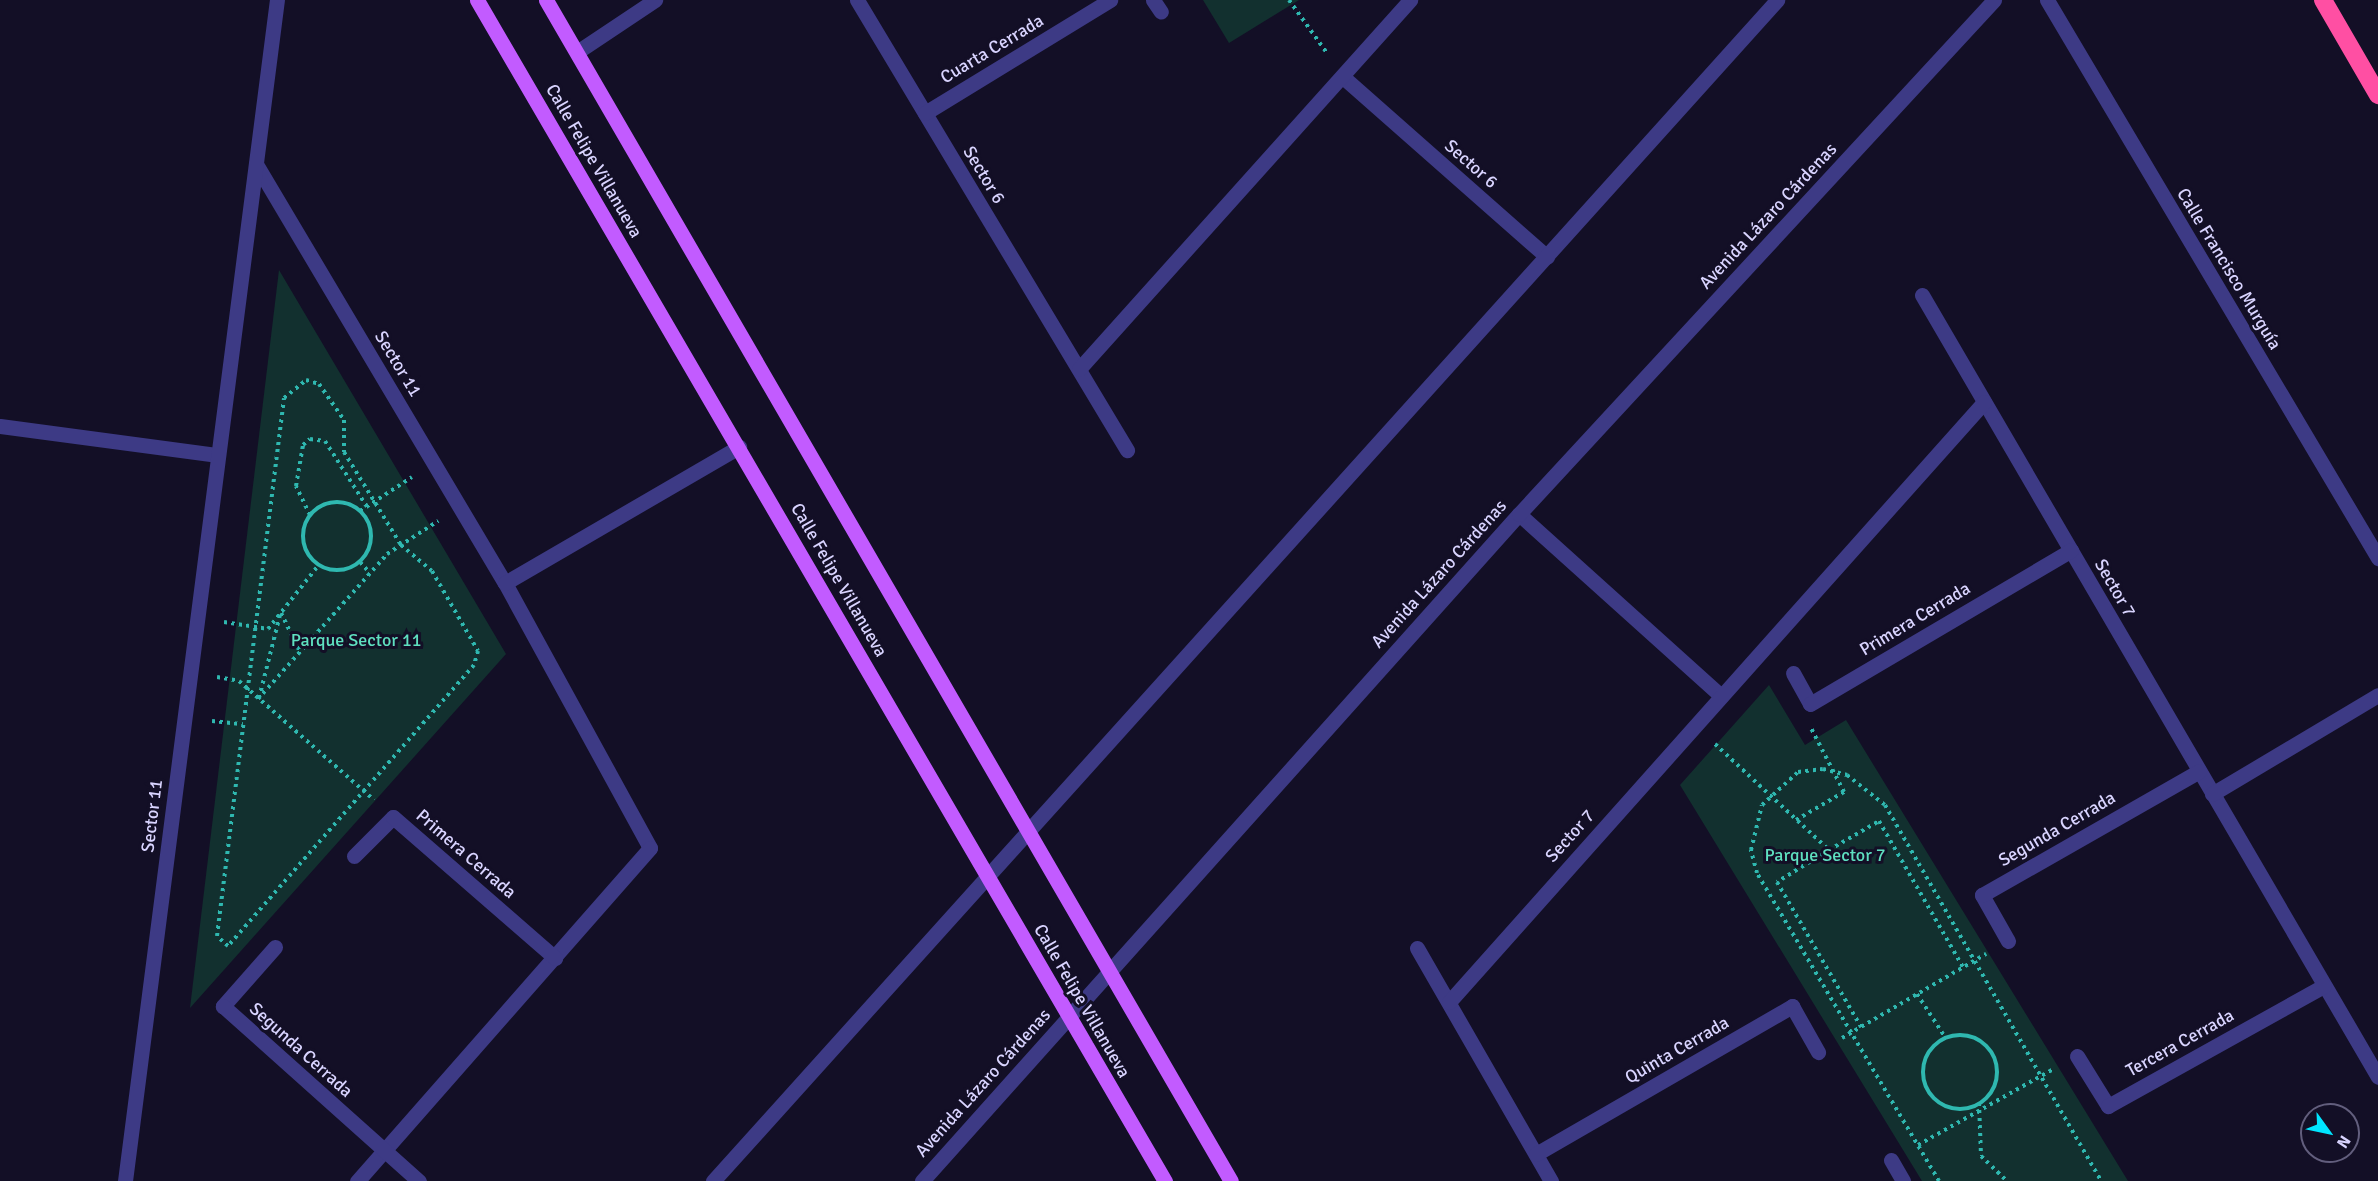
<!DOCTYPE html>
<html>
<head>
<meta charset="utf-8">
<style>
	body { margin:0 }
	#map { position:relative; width:2378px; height:1181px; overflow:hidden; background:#130f26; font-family:Signika,sans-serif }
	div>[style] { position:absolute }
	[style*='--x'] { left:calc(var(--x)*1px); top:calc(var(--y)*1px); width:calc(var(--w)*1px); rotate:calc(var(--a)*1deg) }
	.green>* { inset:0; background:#12302f }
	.path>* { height:4px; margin-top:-2px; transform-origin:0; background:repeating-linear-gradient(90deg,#2fb8b0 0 3px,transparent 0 7.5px) }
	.path>.ring { margin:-2px; padding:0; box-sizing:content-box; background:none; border:4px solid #2fb8b0; border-radius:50% }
	.minor>* { height:15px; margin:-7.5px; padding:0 7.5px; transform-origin:7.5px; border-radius:7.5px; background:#3d3a85 }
	.major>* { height:15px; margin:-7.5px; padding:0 7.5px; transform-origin:7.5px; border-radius:7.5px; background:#c25bff }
	.highway>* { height:18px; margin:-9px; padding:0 9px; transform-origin:9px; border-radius:9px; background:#ff4fa3 }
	span { translate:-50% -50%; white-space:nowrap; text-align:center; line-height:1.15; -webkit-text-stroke:6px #130f26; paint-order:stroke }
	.street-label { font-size:18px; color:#d9d4ff }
	.park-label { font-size:18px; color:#5fe0c0 }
	.north { position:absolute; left:2300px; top:1103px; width:60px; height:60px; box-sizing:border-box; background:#130f26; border:2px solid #625e7d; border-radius:50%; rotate:123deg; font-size:16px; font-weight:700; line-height:24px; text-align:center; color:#d9d4ff }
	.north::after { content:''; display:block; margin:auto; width:21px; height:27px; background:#00e5ff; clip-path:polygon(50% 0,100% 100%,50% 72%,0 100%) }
</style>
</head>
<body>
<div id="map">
	<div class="green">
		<div style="clip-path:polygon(1203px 0,1299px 0,1229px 43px)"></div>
		<div style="clip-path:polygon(279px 270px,506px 654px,190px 1008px)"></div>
		<div style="clip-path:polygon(1769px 685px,1805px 745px,1846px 720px,2128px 1181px,1922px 1181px,1680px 785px)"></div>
	</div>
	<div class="path">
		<div style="--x:1289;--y:0;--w:65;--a:54.4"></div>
		<div style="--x:306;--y:380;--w:14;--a:17"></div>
		<div style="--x:319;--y:384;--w:44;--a:55.2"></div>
		<div style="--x:344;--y:420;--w:32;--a:90"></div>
		<div style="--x:344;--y:452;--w:109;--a:58.5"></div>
		<div style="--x:401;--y:545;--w:40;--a:40"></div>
		<div style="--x:432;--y:571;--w:92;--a:60.1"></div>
		<div style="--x:478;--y:651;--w:15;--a:106"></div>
		<div style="--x:474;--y:665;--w:373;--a:131.2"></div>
		<div style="--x:228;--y:946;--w:15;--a:-138"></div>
		<div style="--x:217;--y:936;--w:542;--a:-82.9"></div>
		<div style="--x:284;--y:398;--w:28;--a:-39"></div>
		<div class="ring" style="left:303px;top:502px;width:64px;height:64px"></div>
		<div style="--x:360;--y:511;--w:62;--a:-33.2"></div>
		<div style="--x:310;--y:515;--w:32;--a:-116"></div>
		<div style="--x:296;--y:486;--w:42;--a:-80.3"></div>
		<div style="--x:303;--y:445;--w:9;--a:-41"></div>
		<div style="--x:310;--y:439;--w:15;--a:8"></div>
		<div style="--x:325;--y:441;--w:78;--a:57.5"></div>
		<div style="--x:360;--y:562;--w:15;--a:48"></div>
		<div style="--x:281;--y:613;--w:43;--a:64"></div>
		<div style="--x:224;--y:622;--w:45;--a:9"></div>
		<div style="--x:268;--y:629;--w:80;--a:-51.6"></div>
		<div style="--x:217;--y:677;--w:22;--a:10"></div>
		<div style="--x:239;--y:681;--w:180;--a:41.4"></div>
		<div style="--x:259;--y:698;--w:86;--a:-75.8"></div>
		<div style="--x:258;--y:699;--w:194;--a:-48.3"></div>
		<div style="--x:387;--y:554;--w:61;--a:-32.9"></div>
		<div style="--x:212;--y:721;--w:31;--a:6"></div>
		<div style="--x:1715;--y:744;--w:156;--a:42.9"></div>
		<div style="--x:1829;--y:850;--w:61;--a:148.4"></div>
		<div style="--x:1777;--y:882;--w:168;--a:59.9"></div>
		<div style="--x:1796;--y:820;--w:56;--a:-30.3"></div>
		<div style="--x:1844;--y:792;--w:72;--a:-117.3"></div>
		<div style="--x:1829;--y:850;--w:58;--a:-30.1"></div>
		<div style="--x:1879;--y:821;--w:168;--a:60.1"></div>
		<div style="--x:1917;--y:994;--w:51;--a:56.9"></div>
		<div class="ring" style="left:1923px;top:1035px;width:70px;height:70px"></div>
		<div style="--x:1842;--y:1038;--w:167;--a:-30.3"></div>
		<div style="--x:1979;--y:1103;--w:53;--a:87.8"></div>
		<div style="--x:1981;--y:1156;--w:36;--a:44"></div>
		<div style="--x:1918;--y:1145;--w:157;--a:-29.3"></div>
		<div style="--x:1939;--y:1181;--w:358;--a:-120.6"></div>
		<div style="--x:1757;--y:873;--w:24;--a:-105"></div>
		<div style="--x:1751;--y:850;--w:46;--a:-76.3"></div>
		<div style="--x:1762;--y:805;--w:49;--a:-42.5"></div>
		<div style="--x:1798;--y:772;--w:25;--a:-7"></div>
		<div style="--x:1823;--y:769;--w:25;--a:14"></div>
		<div style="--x:1847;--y:775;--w:48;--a:38.3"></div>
		<div style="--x:1885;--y:805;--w:434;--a:60.1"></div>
	</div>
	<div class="minor">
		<div style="--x:857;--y:0;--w:525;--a:59.04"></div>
		<div style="--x:1153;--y:0;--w:14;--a:56"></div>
		<div style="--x:2047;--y:0;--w:649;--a:59.32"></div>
		<div style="--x:577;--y:52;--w:94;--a:-33.7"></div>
		<div style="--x:1343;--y:77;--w:272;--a:41.4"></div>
		<div style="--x:925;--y:113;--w:217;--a:-31.4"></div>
		<div style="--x:256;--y:164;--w:487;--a:59.3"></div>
		<div style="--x:505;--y:583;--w:302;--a:61.3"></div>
		<div style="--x:650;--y:848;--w:444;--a:131.3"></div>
		<div style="--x:1922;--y:295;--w:905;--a:59.75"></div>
		<div style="--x:1079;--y:369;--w:496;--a:-48.1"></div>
		<div style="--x:0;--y:426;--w:220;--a:7.6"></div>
		<div style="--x:1519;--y:514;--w:272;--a:42"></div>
		<div style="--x:505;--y:583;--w:271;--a:-30.2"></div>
		<div style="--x:1793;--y:673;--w:35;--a:61"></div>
		<div style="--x:1810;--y:704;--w:303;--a:-30.5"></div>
		<div style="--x:2212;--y:794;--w:193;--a:-30.8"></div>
		<div style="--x:354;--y:856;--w:55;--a:-45"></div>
		<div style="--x:393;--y:817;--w:215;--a:41"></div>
		<div style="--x:2008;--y:941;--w:53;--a:-119.5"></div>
		<div style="--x:1982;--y:895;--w:250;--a:-29.7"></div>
		<div style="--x:275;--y:947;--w:79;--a:131.4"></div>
		<div style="--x:223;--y:1006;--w:263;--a:41.8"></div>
		<div style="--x:1417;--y:948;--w:269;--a:60.1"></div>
		<div style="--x:1449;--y:1002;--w:804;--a:-48.28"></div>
		<div style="--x:2077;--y:1056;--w:59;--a:58.2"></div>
		<div style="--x:2108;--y:1106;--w:247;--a:-29.1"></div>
		<div style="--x:1536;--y:1154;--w:296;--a:-30"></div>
		<div style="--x:1792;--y:1006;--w:53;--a:60.5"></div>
		<div style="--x:1891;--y:1160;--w:24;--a:60"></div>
		<div style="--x:125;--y:1181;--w:1191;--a:-82.67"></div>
		<div style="--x:713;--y:1181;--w:1590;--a:-47.98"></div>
		<div style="--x:922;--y:1181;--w:895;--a:-48.17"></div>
		<div style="--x:1519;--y:514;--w:700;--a:-47.26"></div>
	</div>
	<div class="major">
		<div style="--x:477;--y:0;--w:1367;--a:59.78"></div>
		<div style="--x:546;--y:0;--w:1365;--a:59.89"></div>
	</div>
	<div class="highway">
		<div style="--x:2323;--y:0;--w:110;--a:59.9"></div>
	</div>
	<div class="street-label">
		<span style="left:992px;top:49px;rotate:-31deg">Cuarta Cerrada</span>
		<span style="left:594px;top:161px;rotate:60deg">Calle Felipe Villanueva</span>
		<span style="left:1471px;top:164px;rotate:41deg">Sector 6</span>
		<span style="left:984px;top:175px;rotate:59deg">Sector 6</span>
		<span style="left:1768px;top:216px;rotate:-47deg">Avenida Lázaro Cárdenas</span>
		<span style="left:2229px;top:269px;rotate:59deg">Calle Francisco Murguía</span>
		<span style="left:398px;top:364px;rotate:59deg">Sector 11</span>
		<span style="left:1439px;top:574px;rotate:-48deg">Avenida Lázaro Cárdenas</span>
		<span style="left:839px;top:580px;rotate:60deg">Calle Felipe Villanueva</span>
		<span style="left:2115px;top:588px;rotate:60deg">Sector 7</span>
		<span style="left:1915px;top:619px;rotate:-31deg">Primera Cerrada</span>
		<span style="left:152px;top:816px;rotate:-83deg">Sector 11</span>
		<span style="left:2057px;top:829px;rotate:-30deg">Segunda Cerrada</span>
		<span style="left:1570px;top:836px;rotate:-48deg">Sector 7</span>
		<span style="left:466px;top:854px;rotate:41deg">Primera Cerrada</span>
		<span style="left:1082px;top:1001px;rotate:60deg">Calle Felipe Villanueva</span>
		<span style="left:2180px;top:1043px;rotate:-29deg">Tercera Cerrada</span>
		<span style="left:301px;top:1050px;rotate:42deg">Segunda Cerrada</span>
		<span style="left:1677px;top:1050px;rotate:-30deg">Quinta Cerrada</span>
		<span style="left:983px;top:1083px;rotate:-48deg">Avenida Lázaro Cárdenas</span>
	</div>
	<div class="park-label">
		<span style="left:356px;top:640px">Parque Sector 11</span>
		<span style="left:1825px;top:855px">Parque Sector 7</span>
	</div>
	<div class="north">N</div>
</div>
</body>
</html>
